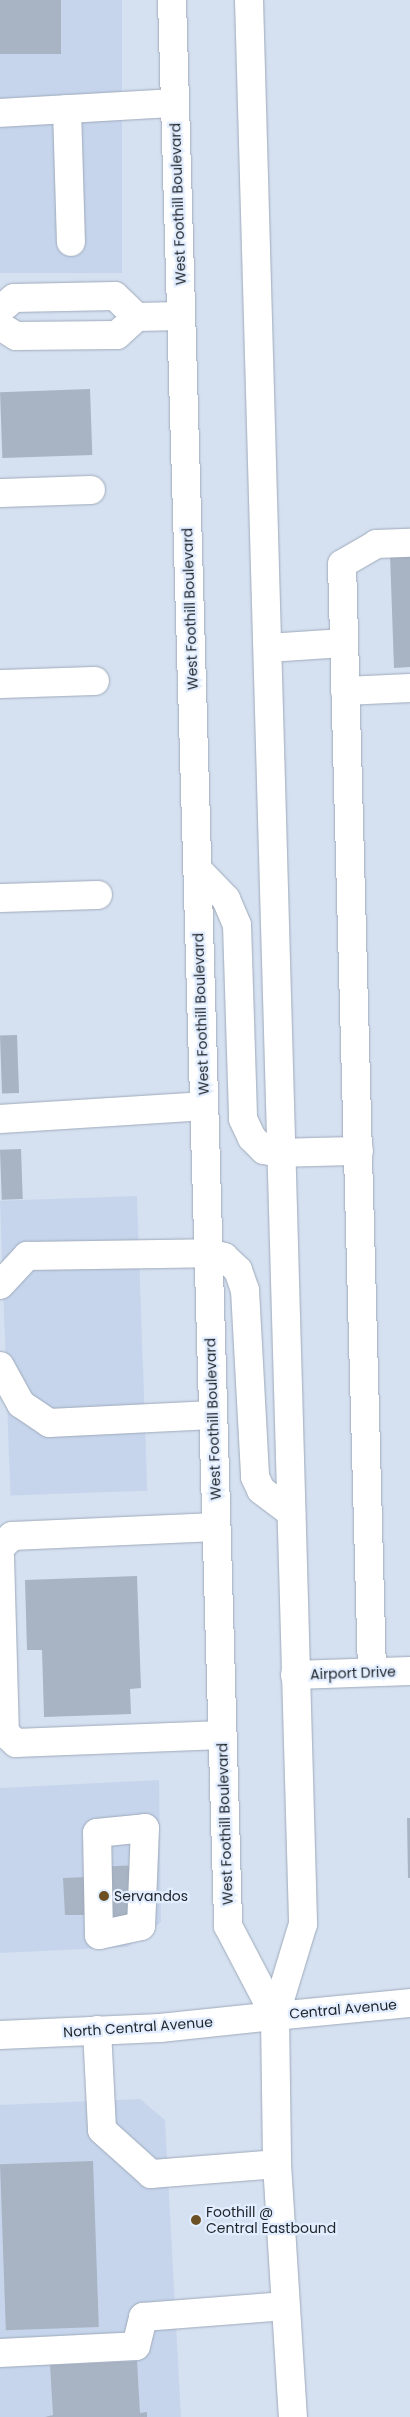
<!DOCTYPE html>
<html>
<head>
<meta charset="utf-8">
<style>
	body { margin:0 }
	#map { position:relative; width:410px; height:2417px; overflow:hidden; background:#d5e1f1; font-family:Poppins,sans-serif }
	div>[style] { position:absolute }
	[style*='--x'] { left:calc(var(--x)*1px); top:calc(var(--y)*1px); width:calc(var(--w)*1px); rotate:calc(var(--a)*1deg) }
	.built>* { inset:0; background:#c6d5ec; transform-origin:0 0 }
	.building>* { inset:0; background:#a8b3c3; transform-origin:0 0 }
	.roads { filter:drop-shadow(0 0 1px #9faaba) drop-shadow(0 0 1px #9faaba) }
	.minor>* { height:28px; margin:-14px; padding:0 14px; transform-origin:14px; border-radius:14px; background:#fff }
	.major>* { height:28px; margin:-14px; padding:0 14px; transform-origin:14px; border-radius:14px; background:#fff }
	.dots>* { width:14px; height:14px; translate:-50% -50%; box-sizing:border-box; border:2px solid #e2eeff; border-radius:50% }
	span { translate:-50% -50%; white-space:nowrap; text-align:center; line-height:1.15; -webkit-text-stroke:4.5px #e2eeff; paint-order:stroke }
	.street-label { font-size:14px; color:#1f242a }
	.poi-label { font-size:14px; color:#1f242a }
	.left { translate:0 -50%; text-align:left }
</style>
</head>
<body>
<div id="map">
	<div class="built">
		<div style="left:0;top:0;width:122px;height:273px"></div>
		<div style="left:137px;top:1196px;width:295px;height:137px;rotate:88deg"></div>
		<div style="clip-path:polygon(159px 1780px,161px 1922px,127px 1947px,0 1953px,0 1788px)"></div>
		<div style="clip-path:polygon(140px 2099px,165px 2120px,181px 2417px,0 2417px,0 2105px)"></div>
	</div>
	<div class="building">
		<div style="left:0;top:0;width:61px;height:54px"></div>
		<div style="left:90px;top:389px;width:66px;height:90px;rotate:88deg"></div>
		<div style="clip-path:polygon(410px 553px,410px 667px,394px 668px,390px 554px)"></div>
		<div style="left:17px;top:1035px;width:58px;height:17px;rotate:88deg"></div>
		<div style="left:21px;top:1149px;width:50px;height:21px;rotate:88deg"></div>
		<div style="clip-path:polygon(137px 1576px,141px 1688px,130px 1689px,131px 1714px,44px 1717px,42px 1650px,27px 1650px,25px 1580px)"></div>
		<div style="clip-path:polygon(407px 1818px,410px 1818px,410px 1878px,408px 1878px)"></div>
		<div style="clip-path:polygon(144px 1865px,145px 1920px,88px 1922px,88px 1915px,65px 1915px,63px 1878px,87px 1877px,87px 1867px)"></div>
		<div style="left:93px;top:2161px;width:166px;height:93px;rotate:88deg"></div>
		<div style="clip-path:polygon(137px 2361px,140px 2413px,147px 2412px,147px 2417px,45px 2417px,53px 2415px,50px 2365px)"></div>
	</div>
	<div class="roads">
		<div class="minor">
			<div style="--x:67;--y:109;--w:133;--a:88.3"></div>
			<div style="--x:0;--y:113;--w:175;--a:-3.3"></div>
			<div style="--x:0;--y:310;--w:18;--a:-41"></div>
			<div style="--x:14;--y:298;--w:101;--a:-1.1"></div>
			<div style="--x:115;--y:296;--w:30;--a:44"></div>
			<div style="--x:0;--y:326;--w:19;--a:32"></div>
			<div style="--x:16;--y:336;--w:101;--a:-0.6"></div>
			<div style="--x:117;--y:335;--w:27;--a:-42"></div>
			<div style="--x:137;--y:317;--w:44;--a:-1.3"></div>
			<div style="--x:0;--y:493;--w:91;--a:-1.9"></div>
			<div style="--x:268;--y:648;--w:76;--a:-3.8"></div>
			<div style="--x:0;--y:684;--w:95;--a:-1.8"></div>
			<div style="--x:345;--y:691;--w:65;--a:-2.6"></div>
			<div style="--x:0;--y:898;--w:98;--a:-1.8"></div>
			<div style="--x:0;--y:1119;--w:204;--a:-3.6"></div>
			<div style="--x:280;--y:1153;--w:79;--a:-1.5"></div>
			<div style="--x:0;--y:1285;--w:40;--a:-47"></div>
			<div style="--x:27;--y:1256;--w:182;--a:-0.9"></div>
			<div style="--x:0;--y:1366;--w:43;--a:61.1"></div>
			<div style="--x:21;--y:1404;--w:34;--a:34"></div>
			<div style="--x:49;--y:1423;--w:164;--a:-2.8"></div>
			<div style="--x:0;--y:1548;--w:17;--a:-45"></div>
			<div style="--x:12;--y:1536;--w:204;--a:-2.5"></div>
			<div style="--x:0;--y:1557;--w:176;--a:88.4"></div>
			<div style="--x:5;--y:1733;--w:15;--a:42"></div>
			<div style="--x:16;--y:1743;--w:206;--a:-2.2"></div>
			<div style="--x:372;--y:1672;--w:1108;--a:-91.55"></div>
			<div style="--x:342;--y:564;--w:39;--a:-30"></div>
			<div style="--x:376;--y:544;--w:34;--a:-2"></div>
			<div style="--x:295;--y:1675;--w:115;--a:-2"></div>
			<div style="--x:145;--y:1828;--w:98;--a:92.3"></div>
			<div style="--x:141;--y:1926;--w:43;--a:167.9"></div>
			<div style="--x:99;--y:1935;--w:102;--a:-91.1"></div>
			<div style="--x:97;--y:1833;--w:48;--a:-5.9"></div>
			<div style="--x:275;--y:2016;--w:136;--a:-5.5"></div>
			<div style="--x:97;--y:2030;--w:100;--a:87.1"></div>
			<div style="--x:102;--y:2130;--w:66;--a:41.9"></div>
			<div style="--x:151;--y:2174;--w:126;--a:-4.5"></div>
			<div style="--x:0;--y:2353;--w:136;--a:-2.9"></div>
			<div style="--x:136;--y:2346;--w:30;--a:-76"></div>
			<div style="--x:143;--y:2317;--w:143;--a:-4.4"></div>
		</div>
		<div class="major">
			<div style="--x:172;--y:0;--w:1927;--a:88.33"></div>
			<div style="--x:228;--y:1926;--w:102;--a:62.4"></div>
			<div style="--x:249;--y:0;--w:1925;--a:88.39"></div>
			<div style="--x:303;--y:1924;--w:96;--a:106.9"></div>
			<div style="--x:275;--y:2016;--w:148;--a:89.2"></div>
			<div style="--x:277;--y:2164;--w:254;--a:86.4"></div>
			<div style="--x:198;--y:870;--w:40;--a:46"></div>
			<div style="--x:226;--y:899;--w:28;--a:67"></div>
			<div style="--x:237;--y:925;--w:194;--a:88.2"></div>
			<div style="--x:243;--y:1119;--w:21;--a:65"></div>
			<div style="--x:252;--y:1138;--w:17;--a:45"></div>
			<div style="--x:264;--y:1150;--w:16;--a:11"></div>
			<div style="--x:209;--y:1253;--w:16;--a:15"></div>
			<div style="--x:224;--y:1257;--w:19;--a:43"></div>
			<div style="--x:238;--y:1270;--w:21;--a:71"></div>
			<div style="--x:245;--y:1290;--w:187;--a:86.9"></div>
			<div style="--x:255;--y:1477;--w:14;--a:65"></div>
			<div style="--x:261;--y:1490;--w:38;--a:37"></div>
			<div style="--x:0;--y:2035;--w:160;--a:-2.5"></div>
			<div style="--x:160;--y:2028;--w:116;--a:-6"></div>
		</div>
	</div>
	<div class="dots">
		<div style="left:104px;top:1896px;background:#6b5023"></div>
		<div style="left:196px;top:2220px;background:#6b5023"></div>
	</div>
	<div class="street-label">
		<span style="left:178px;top:204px;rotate:-92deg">West Foothill Boulevard</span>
		<span style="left:190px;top:609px;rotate:-92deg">West Foothill Boulevard</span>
		<span style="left:201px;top:1014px;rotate:-92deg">West Foothill Boulevard</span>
		<span style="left:213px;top:1419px;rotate:-92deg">West Foothill Boulevard</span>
		<span style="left:353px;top:1673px;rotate:-2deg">Airport Drive</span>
		<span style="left:225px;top:1824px;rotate:-92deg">West Foothill Boulevard</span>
		<span style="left:343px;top:2009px;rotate:-5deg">Central Avenue</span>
		<span style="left:138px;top:2027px;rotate:-4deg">North Central Avenue</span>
	</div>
	<div class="poi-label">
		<span class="left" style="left:114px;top:1896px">Servandos</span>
		<span class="left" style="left:206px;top:2220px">Foothill @<br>Central Eastbound</span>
	</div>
</div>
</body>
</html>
